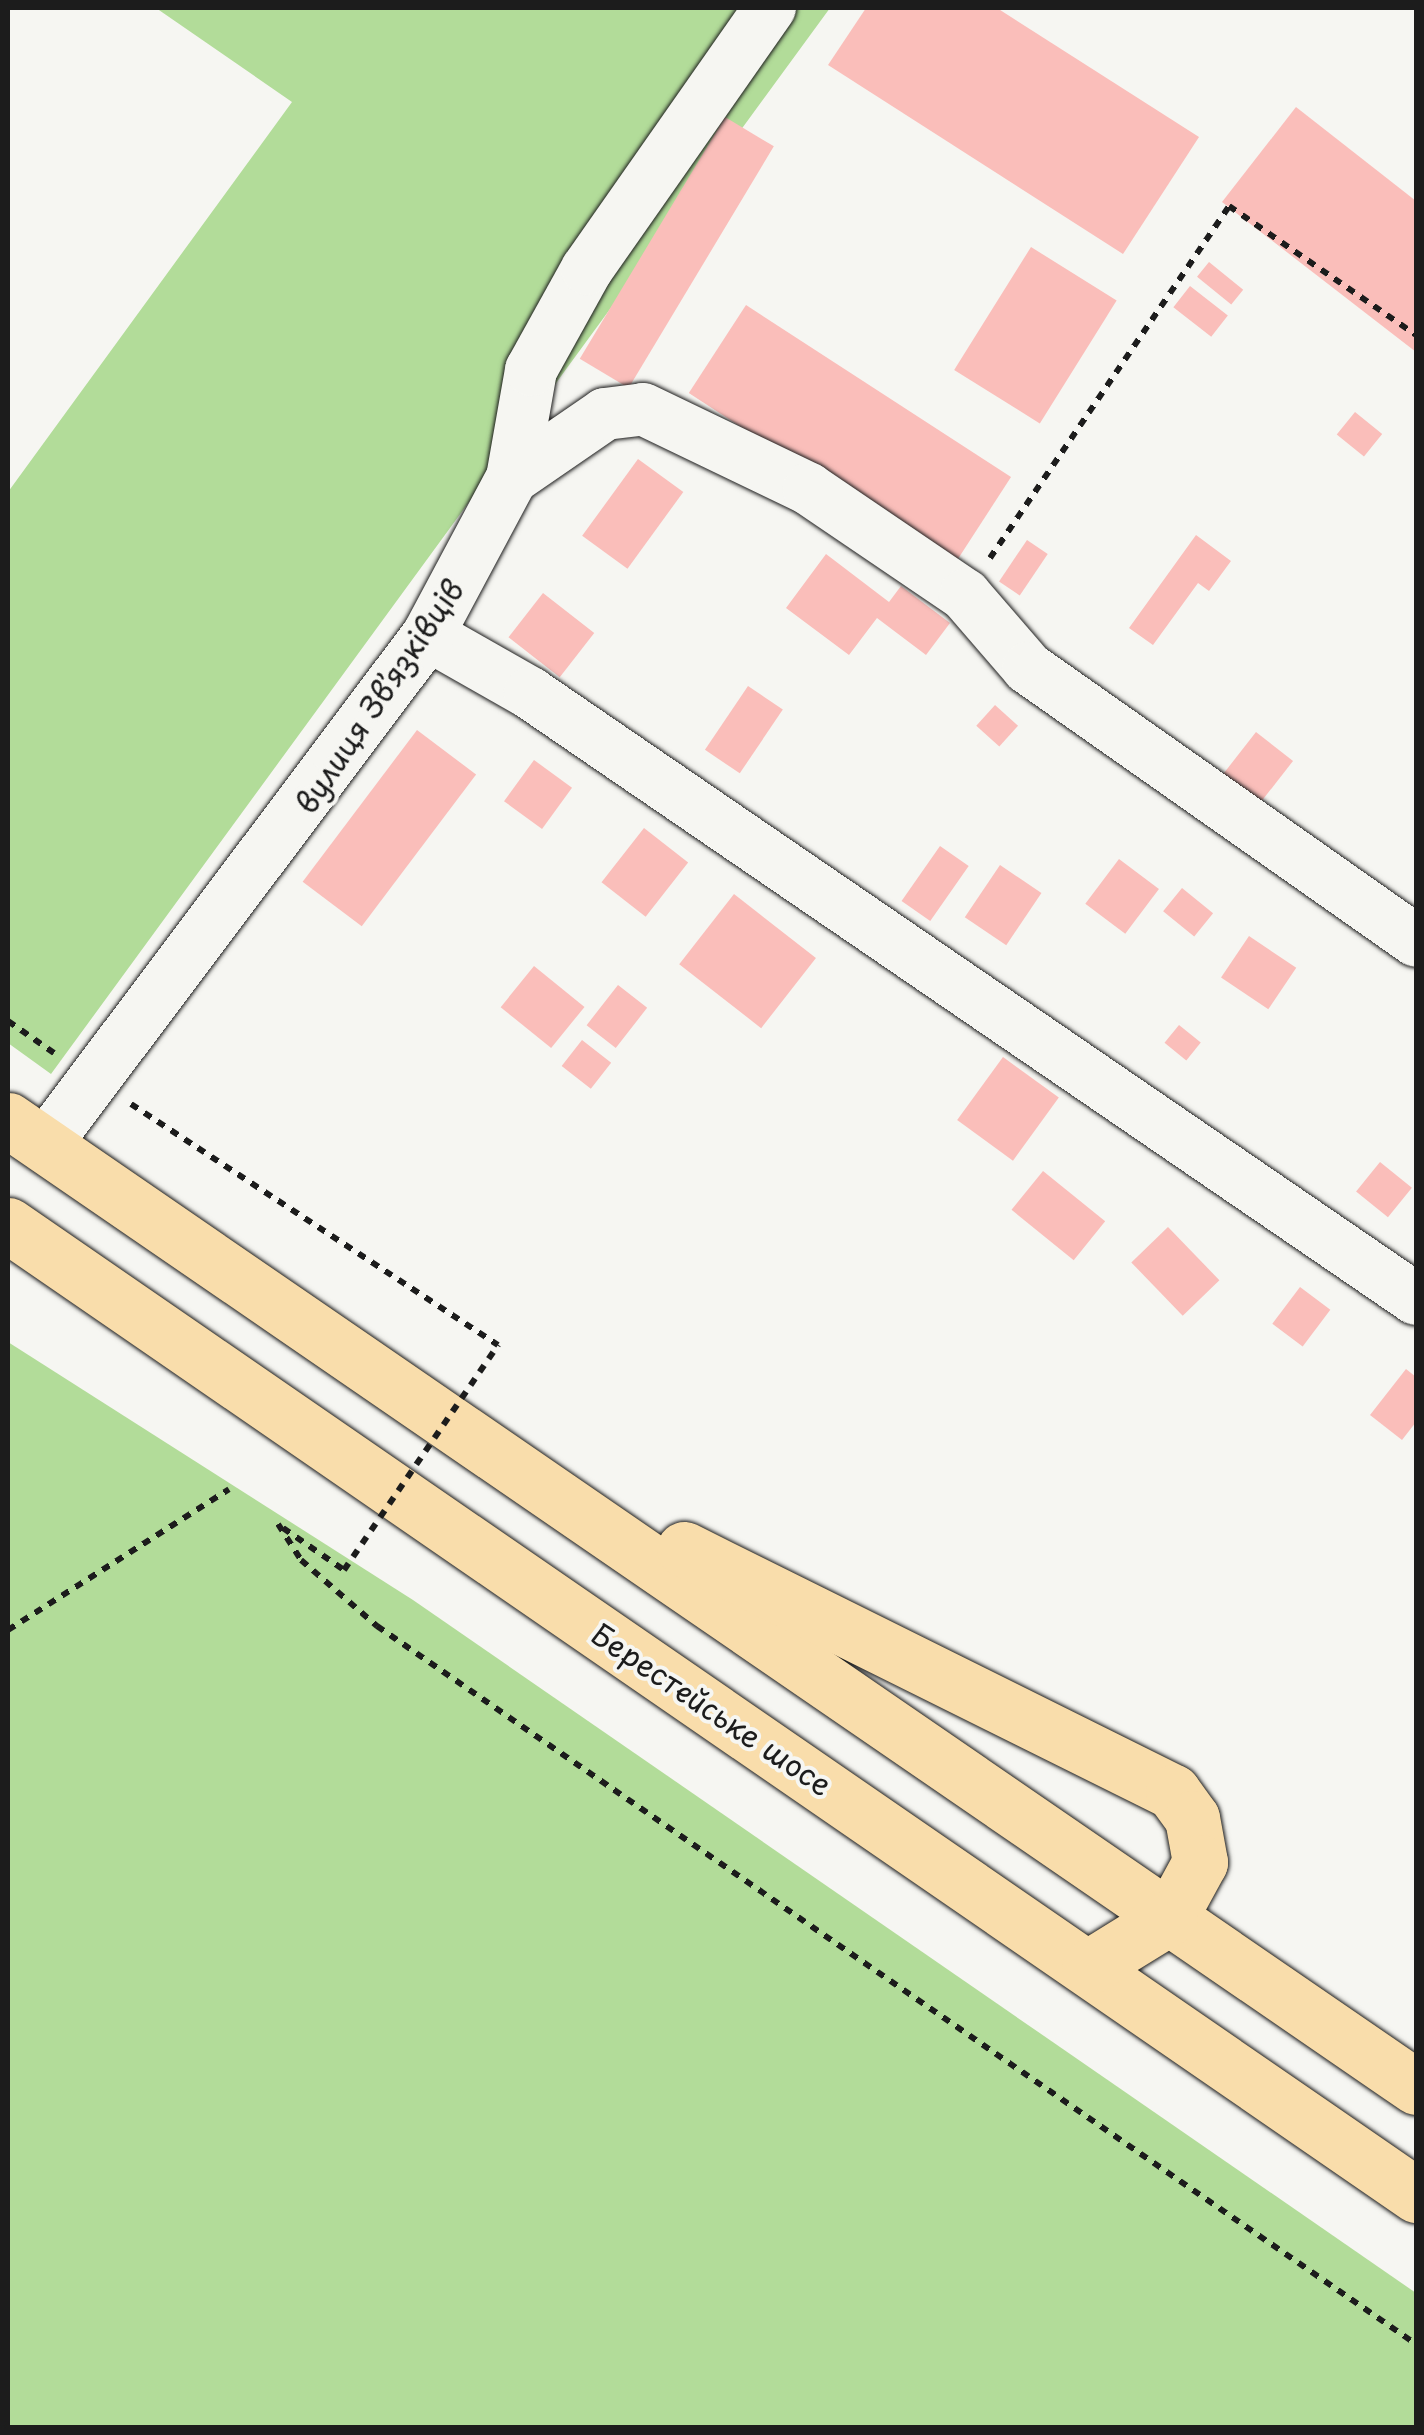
<!DOCTYPE html>
<html>
<head>
<meta charset="utf-8">
<style>
	body { margin:0 }
	#map { position:relative; width:1424px; height:2435px; overflow:hidden; background:#f6f6f2; font-family:"Playpen Sans",sans-serif }
	div>[style] { position:absolute }
	[style*='--x'] { left:calc(var(--x)*1px); top:calc(var(--y)*1px); width:calc(var(--w)*1px); rotate:calc(var(--a)*1deg) }
	.green>* { inset:0; background:#b2dc99 }
	.building>* { inset:0; background:#fabeba; transform-origin:0 0 }
	.path>* { height:6px; margin-top:-3px; transform-origin:0; background:repeating-linear-gradient(90deg,#1c1c1c 0 8px,transparent 0 16px) }
	.roads { filter:drop-shadow(0 0 2px #1c1c1c) drop-shadow(0 0 2px #1c1c1c) }
	.street>* { height:52px; margin:-26px; padding:0 26px; transform-origin:26px; border-radius:26px; background:#f6f6f2 }
	.highway>* { height:55px; margin:-27.5px; padding:0 27.5px; transform-origin:27.5px; border-radius:27.5px; background:#f9ddab }
	.path-bridge>* { height:6px; margin-top:-3px; transform-origin:0; background:repeating-linear-gradient(90deg,#1c1c1c 0 8px,transparent 0 16px) }
	span { translate:-50% -50%; white-space:nowrap; text-align:center; line-height:1.15; -webkit-text-stroke:8px #f6f6f2; paint-order:stroke }
	.street-label { font-size:30px; color:#1c1c1c }
	.frame { position:absolute; inset:0; border:10px solid #1c1c1c; pointer-events:none }
</style>
</head>
<body>
<div id="map">
	<div class="green">
		<div style="clip-path:polygon(156px 8px,830px 8px,51px 1074px,8px 1043px,8px 492px,292px 102px)"></div>
		<div style="clip-path:polygon(8px 1342px,413px 1600px,1416px 2293px,1416px 2427px,8px 2427px)"></div>
	</div>
	<div class="building">
		<div style="clip-path:polygon(866px 8px,997px 8px,1199px 137px,1123px 254px,828px 65px)"></div>
		<div style="clip-path:polygon(1296px 107px,1416px 201px,1416px 352px,1222px 202px)"></div>
		<div style="left:725px;top:117px;width:57px;height:282px;rotate:31deg"></div>
		<div style="left:1031px;top:247px;width:101px;height:145px;rotate:32deg"></div>
		<div style="left:1209px;top:262px;width:44px;height:19px;rotate:39deg"></div>
		<div style="left:1190px;top:286px;width:48px;height:27px;rotate:38deg"></div>
		<div style="left:746px;top:305px;width:316px;height:105px;rotate:33deg"></div>
		<div style="left:1355px;top:412px;width:35px;height:29px;rotate:39deg"></div>
		<div style="left:638px;top:459px;width:56px;height:95px;rotate:36deg"></div>
		<div style="clip-path:polygon(1196px 535px,1231px 561px,1209px 591px,1198px 583px,1153px 645px,1129px 628px)"></div>
		<div style="left:1027px;top:540px;width:25px;height:50px;rotate:34deg"></div>
		<div style="clip-path:polygon(826px 554px,889px 602px,901px 586px,950px 623px,926px 655px,877px 618px,849px 655px,786px 608px)"></div>
		<div style="left:543px;top:593px;width:65px;height:56px;rotate:38deg"></div>
		<div style="left:748px;top:686px;width:42px;height:77px;rotate:34deg"></div>
		<div style="left:995px;top:705px;width:31px;height:28px;rotate:42deg"></div>
		<div style="left:417px;top:730px;width:74px;height:190px;rotate:37deg"></div>
		<div style="left:1256px;top:732px;width:47px;height:64px;rotate:38deg"></div>
		<div style="left:534px;top:760px;width:47px;height:51px;rotate:36deg"></div>
		<div style="left:644px;top:828px;width:56px;height:69px;rotate:38deg"></div>
		<div style="left:940px;top:846px;width:35px;height:67px;rotate:35deg"></div>
		<div style="left:1119px;top:859px;width:50px;height:56px;rotate:37deg"></div>
		<div style="left:1000px;top:865px;width:50px;height:63px;rotate:34deg"></div>
		<div style="left:1182px;top:888px;width:40px;height:30px;rotate:39deg"></div>
		<div style="left:734px;top:894px;width:104px;height:89px;rotate:38deg"></div>
		<div style="left:1249px;top:936px;width:57px;height:50px;rotate:34deg"></div>
		<div style="left:534px;top:966px;width:65px;height:53px;rotate:39deg"></div>
		<div style="left:618px;top:985px;width:37px;height:51px;rotate:38deg"></div>
		<div style="left:1179px;top:1025px;width:28px;height:23px;rotate:39deg"></div>
		<div style="left:582px;top:1040px;width:37px;height:33px;rotate:38deg"></div>
		<div style="left:1003px;top:1057px;width:69px;height:78px;rotate:36deg"></div>
		<div style="left:1380px;top:1162px;width:41px;height:38px;rotate:39deg"></div>
		<div style="left:1043px;top:1171px;width:80px;height:50px;rotate:39deg"></div>
		<div style="left:1168px;top:1227px;width:74px;height:51px;rotate:46deg"></div>
		<div style="left:1300px;top:1287px;width:38px;height:46px;rotate:37deg"></div>
		<div style="clip-path:polygon(1406px 1369px,1416px 1377px,1416px 1422px,1402px 1440px,1370px 1415px)"></div>
	</div>
	<div class="path">
		<div style="--x:990;--y:558;--w:425;--a:-55.8"></div>
		<div style="--x:1229;--y:206;--w:227;--a:34.6"></div>
		<div style="--x:8;--y:1021;--w:56;--a:34.8"></div>
		<div style="--x:131;--y:1104;--w:439;--a:33.3"></div>
		<div style="--x:278;--y:1524;--w:43;--a:57.4"></div>
		<div style="--x:301;--y:1560;--w:101;--a:41"></div>
		<div style="--x:377;--y:1626;--w:1263;--a:34.65"></div>
		<div style="--x:283;--y:1528;--w:74;--a:34.5"></div>
		<div style="--x:8;--y:1630;--w:262;--a:-32.5"></div>
	</div>
	<div class="roads">
		<div class="street">
			<div style="--x:512;--y:478;--w:113;--a:-34.5"></div>
			<div style="--x:605;--y:414;--w:38;--a:-7"></div>
			<div style="--x:643;--y:409;--w:184;--a:25.7"></div>
			<div style="--x:809;--y:489;--w:189;--a:34.2"></div>
			<div style="--x:965;--y:595;--w:96;--a:49.2"></div>
			<div style="--x:1028;--y:668;--w:474;--a:35.1"></div>
			<div style="--x:428;--y:635;--w:117;--a:29.6"></div>
			<div style="--x:530;--y:693;--w:1073;--a:34.37"></div>
			<div style="--x:44;--y:1146;--w:639;--a:-53.08"></div>
			<div style="--x:428;--y:635;--w:178;--a:-61.9"></div>
			<div style="--x:512;--y:478;--w:110;--a:-80"></div>
			<div style="--x:531;--y:370;--w:115;--a:-61"></div>
			<div style="--x:587;--y:269;--w:319;--a:-55"></div>
		</div>
		<div class="highway">
			<div style="--x:8;--y:1120;--w:1708;--a:34.48"></div>
			<div style="--x:8;--y:1225;--w:1710;--a:34.56"></div>
			<div style="--x:684;--y:1549;--w:546;--a:26.42"></div>
			<div style="--x:1173;--y:1792;--w:32;--a:54"></div>
			<div style="--x:1192;--y:1818;--w:45;--a:79.7"></div>
			<div style="--x:1200;--y:1862;--w:63;--a:118.6"></div>
			<div style="--x:1170;--y:1917;--w:95;--a:148.3"></div>
		</div>
	</div>
	<div class="path-bridge">
		<div style="--x:344;--y:1570;--w:273;--a:-55.6"></div>
	</div>
	<div class="street-label">
		<span style="left:379px;top:696px;rotate:-56deg">вулиця Звʼязківців</span>
		<span style="left:712px;top:1709px;rotate:34deg">Берестейське шосе</span>
	</div>
	<div class="frame"></div>
</div>
</body>
</html>
